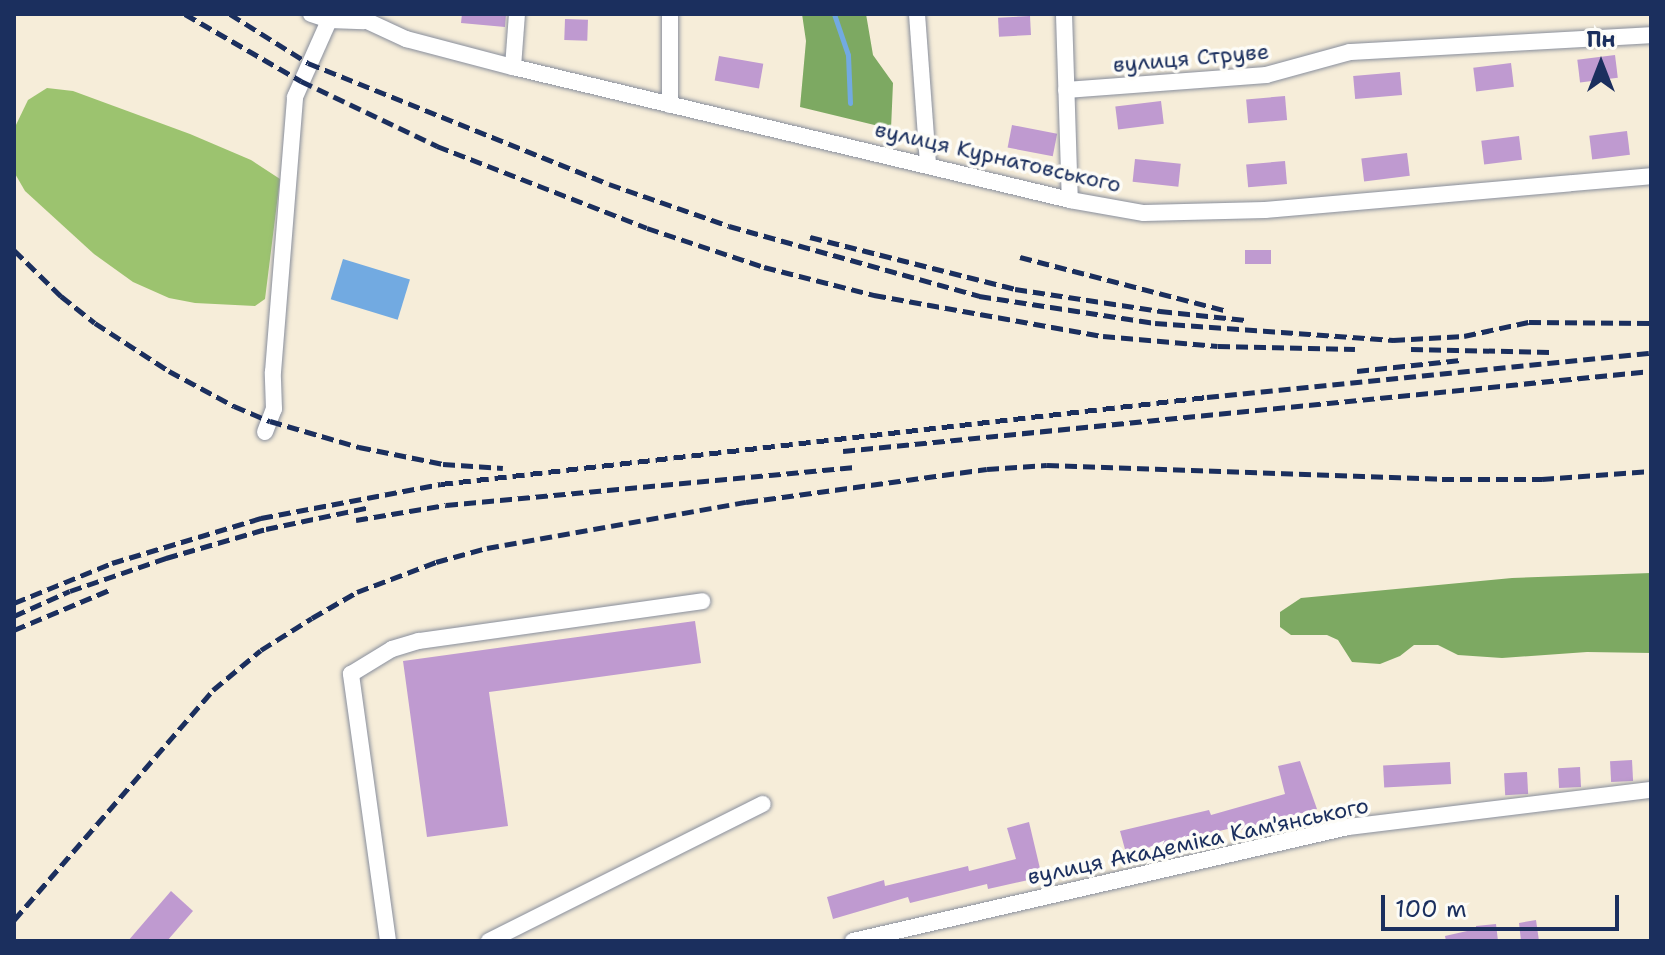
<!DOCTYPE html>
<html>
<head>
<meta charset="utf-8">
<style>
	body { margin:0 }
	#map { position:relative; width:1665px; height:955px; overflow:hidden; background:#f6edd9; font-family:"Shantell Sans",sans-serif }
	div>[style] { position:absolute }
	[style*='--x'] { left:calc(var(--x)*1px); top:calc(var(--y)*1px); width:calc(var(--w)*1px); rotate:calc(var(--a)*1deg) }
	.green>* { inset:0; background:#9cc36f }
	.forest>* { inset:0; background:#7da962 }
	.water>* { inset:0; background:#72aae1; transform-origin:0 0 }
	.stream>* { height:5px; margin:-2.5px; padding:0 2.5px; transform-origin:2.5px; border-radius:2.5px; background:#72aae1 }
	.building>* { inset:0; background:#bf9ad0; transform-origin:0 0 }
	.roads { filter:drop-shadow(0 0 2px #888e9c) drop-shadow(0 0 2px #888e9c) }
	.minor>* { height:16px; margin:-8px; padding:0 8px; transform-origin:8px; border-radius:8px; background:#fff }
	.rail>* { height:5px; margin-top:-2.5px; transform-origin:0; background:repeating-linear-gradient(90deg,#1b2f5e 0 12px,transparent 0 18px) }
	span { translate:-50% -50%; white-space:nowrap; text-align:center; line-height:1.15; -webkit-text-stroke:7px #fdfcf7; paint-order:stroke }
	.street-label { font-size:22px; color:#1b2f5e }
	.frame { position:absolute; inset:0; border:16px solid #1b2f5e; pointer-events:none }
	.north { position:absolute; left:1561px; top:24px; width:80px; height:80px; -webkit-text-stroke:6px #fdfcf7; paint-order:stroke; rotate:0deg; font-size:22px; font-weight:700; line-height:32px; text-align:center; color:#1b2f5e }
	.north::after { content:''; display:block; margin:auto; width:28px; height:36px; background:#1b2f5e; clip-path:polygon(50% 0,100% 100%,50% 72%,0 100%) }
	.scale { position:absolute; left:1381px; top:895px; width:238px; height:36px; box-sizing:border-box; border:4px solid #1b2f5e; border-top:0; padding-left:10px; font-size:24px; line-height:28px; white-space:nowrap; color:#1b2f5e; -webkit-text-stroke:6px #fdfcf7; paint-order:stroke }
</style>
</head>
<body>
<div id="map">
	<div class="green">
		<div style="clip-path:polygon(47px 88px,73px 91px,190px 134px,251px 160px,280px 179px,265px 299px,255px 306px,195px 303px,169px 298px,133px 282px,94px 254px,25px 191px,14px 172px,14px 129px,28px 100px)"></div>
	</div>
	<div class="forest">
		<div style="clip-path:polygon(802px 14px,866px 14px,873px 55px,893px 83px,891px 129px,800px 107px,806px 41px)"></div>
		<div style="clip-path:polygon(1651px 573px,1651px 653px,1587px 652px,1502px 658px,1458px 655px,1438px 645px,1414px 645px,1400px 656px,1380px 664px,1352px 662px,1338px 640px,1327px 635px,1291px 635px,1280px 627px,1280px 612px,1301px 598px,1512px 578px)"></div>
	</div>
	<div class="water">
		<div style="left:343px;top:259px;width:70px;height:42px;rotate:17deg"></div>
	</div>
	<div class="stream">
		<div style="--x:834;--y:14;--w:43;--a:71.1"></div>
		<div style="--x:848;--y:55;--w:48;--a:87.6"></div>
	</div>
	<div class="building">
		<div style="clip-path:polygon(462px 14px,506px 14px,505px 27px,461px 23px)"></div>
		<div style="left:1030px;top:16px;width:19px;height:32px;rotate:87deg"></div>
		<div style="left:565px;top:19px;width:23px;height:21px;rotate:2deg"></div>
		<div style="left:1615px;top:55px;width:23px;height:38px;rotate:83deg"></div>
		<div style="left:719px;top:56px;width:45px;height:25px;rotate:10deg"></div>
		<div style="left:1511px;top:63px;width:24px;height:38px;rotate:83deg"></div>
		<div style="left:1400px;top:72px;width:23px;height:47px;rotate:85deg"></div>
		<div style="left:1285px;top:96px;width:24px;height:39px;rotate:85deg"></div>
		<div style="left:1161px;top:101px;width:23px;height:46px;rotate:83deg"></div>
		<div style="left:1012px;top:125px;width:46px;height:23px;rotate:11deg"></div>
		<div style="left:1627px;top:131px;width:24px;height:38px;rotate:83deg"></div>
		<div style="left:1519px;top:136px;width:24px;height:38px;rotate:83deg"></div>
		<div style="left:1407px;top:153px;width:23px;height:46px;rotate:83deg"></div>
		<div style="left:1135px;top:159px;width:46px;height:23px;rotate:6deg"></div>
		<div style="left:1285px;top:161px;width:23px;height:39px;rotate:85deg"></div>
		<div style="left:1245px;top:250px;width:26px;height:14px"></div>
		<div style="clip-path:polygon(695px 621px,701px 663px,489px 692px,508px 826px,427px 837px,403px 661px)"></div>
		<div style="left:1632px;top:760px;width:21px;height:22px;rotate:87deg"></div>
		<div style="clip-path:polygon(1300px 761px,1317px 809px,1233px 832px,1232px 828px,1126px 853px,1120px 831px,1209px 810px,1211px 815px,1285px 794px,1278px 766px)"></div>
		<div style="left:1450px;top:762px;width:22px;height:67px;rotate:87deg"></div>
		<div style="left:1580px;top:767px;width:20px;height:22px;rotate:87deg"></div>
		<div style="left:1527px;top:772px;width:22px;height:23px;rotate:87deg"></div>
		<div style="clip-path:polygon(1029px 822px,1042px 877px,988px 889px,987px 884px,910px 903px,908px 897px,833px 919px,827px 897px,884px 880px,885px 886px,968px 866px,969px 871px,1016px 859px,1007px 828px)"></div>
		<div style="clip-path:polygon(171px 891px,193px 911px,167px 941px,128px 941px)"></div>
		<div style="clip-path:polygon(1536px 920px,1539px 941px,1521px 941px,1519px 923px)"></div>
		<div style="clip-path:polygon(1496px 924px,1498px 941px,1446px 941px,1445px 936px,1476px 929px,1476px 926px)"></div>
	</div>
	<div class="roads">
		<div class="minor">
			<div style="--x:311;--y:14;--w:19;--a:18"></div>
			<div style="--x:329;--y:20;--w:35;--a:2"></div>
			<div style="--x:352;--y:14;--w:60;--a:24.8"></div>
			<div style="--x:406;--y:39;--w:111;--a:14.7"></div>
			<div style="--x:513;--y:67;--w:573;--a:13.43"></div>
			<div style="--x:1070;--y:200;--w:75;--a:10"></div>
			<div style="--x:1144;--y:213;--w:121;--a:-1.4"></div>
			<div style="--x:1265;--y:210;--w:387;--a:-5"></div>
			<div style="--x:917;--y:14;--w:149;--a:85.8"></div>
			<div style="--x:1064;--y:14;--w:186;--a:88.2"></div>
			<div style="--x:513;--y:67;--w:53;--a:-85.7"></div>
			<div style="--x:1066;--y:90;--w:201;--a:-4.3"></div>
			<div style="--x:1266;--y:75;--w:87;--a:-15.3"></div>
			<div style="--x:1350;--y:52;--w:301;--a:-3.2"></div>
			<div style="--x:670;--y:105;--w:91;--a:-90"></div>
			<div style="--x:265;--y:432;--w:25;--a:-69"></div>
			<div style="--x:274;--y:409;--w:37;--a:-92"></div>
			<div style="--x:273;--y:372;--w:276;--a:-85.4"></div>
			<div style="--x:295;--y:97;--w:91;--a:-66"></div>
			<div style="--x:388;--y:941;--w:270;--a:-97.9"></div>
			<div style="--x:351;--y:674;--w:48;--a:-31.4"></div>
			<div style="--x:392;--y:649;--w:28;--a:-17"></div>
			<div style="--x:419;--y:641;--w:286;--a:-8"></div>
			<div style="--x:489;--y:941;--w:306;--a:-26.6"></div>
			<div style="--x:853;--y:941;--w:508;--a:-12.97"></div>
			<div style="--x:1348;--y:827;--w:305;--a:-7"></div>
		</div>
	</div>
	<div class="rail">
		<div style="--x:185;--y:14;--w:134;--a:30"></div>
		<div style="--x:301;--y:81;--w:151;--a:25.5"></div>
		<div style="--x:437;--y:146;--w:225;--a:21.3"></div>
		<div style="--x:647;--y:228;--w:123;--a:18.4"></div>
		<div style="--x:764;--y:267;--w:114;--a:14.3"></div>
		<div style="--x:874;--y:295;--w:233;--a:10.2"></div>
		<div style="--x:1103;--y:336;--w:115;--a:5"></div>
		<div style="--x:1218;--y:346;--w:137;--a:1.3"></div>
		<div style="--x:230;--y:14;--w:92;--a:32.1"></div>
		<div style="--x:308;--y:63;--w:324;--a:21.9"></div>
		<div style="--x:609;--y:184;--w:127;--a:19.3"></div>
		<div style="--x:729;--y:226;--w:260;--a:15.6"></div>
		<div style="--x:979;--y:296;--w:178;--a:8.7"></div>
		<div style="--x:1155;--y:323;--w:239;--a:4.1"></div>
		<div style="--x:1393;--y:340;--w:71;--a:-3.2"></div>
		<div style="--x:1464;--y:336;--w:66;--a:-12.2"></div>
		<div style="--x:1529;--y:322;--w:122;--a:0.5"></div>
		<div style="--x:810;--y:237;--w:211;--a:14.2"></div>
		<div style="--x:1015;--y:289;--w:147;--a:8.6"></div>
		<div style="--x:1160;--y:311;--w:86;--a:6"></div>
		<div style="--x:14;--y:250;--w:66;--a:44.4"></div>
		<div style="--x:61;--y:296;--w:43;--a:38.5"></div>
		<div style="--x:95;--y:323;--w:88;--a:33"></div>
		<div style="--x:169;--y:371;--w:74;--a:28.3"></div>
		<div style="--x:234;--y:406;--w:39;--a:23"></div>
		<div style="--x:270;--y:421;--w:93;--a:16.3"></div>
		<div style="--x:359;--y:447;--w:86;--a:11.4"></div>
		<div style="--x:443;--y:464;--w:60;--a:3.8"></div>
		<div style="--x:1020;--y:257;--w:215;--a:14.6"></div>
		<div style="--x:1411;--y:349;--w:139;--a:1.2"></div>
		<div style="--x:1357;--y:371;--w:104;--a:-6.1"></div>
		<div style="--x:843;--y:451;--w:812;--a:-5.65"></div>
		<div style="--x:356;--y:520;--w:91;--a:-9.5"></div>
		<div style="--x:446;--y:505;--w:408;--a:-5.3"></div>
		<div style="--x:14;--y:603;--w:106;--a:-22.2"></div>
		<div style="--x:112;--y:563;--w:156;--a:-16.8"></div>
		<div style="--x:261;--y:518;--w:183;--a:-10.7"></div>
		<div style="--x:441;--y:484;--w:771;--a:-6.48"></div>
		<div style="--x:1207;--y:397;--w:446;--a:-5.7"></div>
		<div style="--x:14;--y:616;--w:61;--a:-24.1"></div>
		<div style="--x:70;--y:591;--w:102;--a:-19"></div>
		<div style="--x:166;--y:558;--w:104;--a:-16.2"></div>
		<div style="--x:266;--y:529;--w:106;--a:-11.9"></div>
		<div style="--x:14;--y:630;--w:103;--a:-22.8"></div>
		<div style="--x:14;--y:920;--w:304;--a:-49.1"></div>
		<div style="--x:213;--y:690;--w:62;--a:-39.8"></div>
		<div style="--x:261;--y:650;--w:60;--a:-32.1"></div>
		<div style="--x:312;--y:618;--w:52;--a:-30"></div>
		<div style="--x:357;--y:592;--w:85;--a:-20.8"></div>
		<div style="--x:436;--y:562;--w:53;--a:-15.4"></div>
		<div style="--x:487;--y:548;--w:263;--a:-10.1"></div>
		<div style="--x:746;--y:502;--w:243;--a:-7.8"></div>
		<div style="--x:987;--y:469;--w:60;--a:-3.8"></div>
		<div style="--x:1047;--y:465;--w:395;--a:2"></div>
		<div style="--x:1442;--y:479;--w:100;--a:0"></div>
		<div style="--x:1542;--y:479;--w:109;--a:-4.2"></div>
	</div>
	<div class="street-label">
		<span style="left:1191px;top:58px;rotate:-5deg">вулиця Струве</span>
		<span style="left:998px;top:157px;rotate:13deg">вулиця Курнатовського</span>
		<span style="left:1198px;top:841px;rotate:-12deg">вулиця Академіка Кам'янського</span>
	</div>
	<div class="frame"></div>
	<div class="north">Пн</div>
	<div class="scale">100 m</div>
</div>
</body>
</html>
